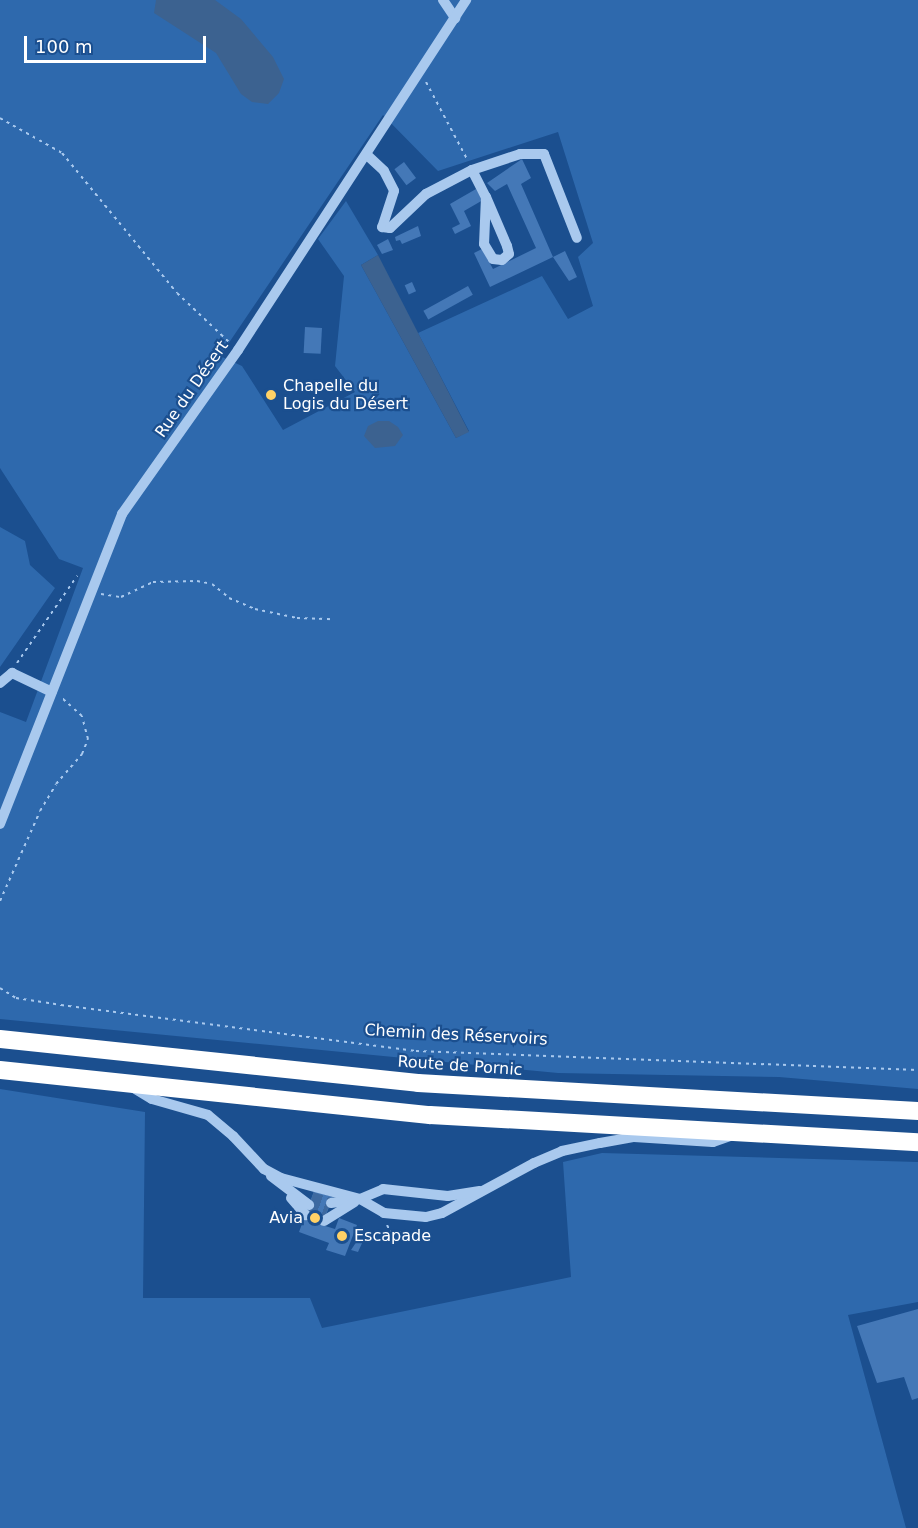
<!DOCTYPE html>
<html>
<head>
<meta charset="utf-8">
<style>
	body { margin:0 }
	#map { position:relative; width:918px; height:1528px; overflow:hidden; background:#1b4f8f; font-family:"DejaVu Sans",sans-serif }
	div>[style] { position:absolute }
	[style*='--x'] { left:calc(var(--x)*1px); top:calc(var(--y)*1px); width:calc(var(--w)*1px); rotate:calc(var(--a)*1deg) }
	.green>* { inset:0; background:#2e69ad }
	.water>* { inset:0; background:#3c6290 }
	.building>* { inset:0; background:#4478b7; transform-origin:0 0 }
	.minor-tunnel>* { height:10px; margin-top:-5px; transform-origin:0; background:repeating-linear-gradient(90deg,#3d69a0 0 10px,transparent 0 15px) }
	.path>* { height:2px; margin-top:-1px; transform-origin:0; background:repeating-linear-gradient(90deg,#a9c9ee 0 3px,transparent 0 7.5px) }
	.minor>* { height:10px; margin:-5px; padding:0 5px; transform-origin:5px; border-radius:5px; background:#a9c9ee }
	.highway>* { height:18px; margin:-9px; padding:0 9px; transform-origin:9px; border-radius:9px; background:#fff }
	.dots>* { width:16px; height:16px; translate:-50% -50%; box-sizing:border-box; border:3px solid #1b4f8f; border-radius:50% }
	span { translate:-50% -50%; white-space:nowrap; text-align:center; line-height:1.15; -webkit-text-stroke:4.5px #1b4f8f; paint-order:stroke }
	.poi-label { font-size:16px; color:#fff }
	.left { translate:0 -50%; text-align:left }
	.right { translate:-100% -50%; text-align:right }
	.street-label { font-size:16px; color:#fff }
	.scale { position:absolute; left:24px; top:36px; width:182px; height:27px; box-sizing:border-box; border:3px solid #fff; border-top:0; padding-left:8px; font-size:18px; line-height:21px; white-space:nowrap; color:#fff; -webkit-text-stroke:4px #1b4f8f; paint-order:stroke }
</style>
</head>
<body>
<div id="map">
	<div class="green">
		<div style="clip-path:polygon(evenodd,0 0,918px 0,918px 1089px,779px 1077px,558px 1073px,0 1019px,0 712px,26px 722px,83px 568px,59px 559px,0 468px,0 0,383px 115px,438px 171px,558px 132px,593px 243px,578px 257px,593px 306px,568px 319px,542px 276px,418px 333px,469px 431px,456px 438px,361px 265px,378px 255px,346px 201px,318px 239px,344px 276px,335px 366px,355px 392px,283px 430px,242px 366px,220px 356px,383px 115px)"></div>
		<div style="clip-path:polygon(0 527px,25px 541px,30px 565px,55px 588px,0 667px)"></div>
		<div style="clip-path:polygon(0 1089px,145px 1112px,143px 1298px,310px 1298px,322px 1328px,571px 1277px,563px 1162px,602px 1153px,918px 1162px,918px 1302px,848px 1315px,906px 1528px,0 1528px)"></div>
	</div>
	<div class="water">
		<div style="clip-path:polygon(156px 0,215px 0,241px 19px,273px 57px,284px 79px,279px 93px,268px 104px,252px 102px,241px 94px,216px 53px,154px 13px)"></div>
		<div style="clip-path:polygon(378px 255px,469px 432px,456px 438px,361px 265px)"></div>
		<div style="clip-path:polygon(378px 421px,389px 421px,398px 427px,403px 435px,395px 446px,375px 448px,364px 436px,368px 426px)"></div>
	</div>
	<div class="building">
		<div style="clip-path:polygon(522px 159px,531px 178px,521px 184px,553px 257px,565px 251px,577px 277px,569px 281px,553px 257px,490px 287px,474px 253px,482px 249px,493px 269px,536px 248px,507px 184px,495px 191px,487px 183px)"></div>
		<div style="left:404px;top:162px;width:20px;height:12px;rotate:53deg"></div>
		<div style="clip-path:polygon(476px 189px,483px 200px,464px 211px,471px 226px,455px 234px,452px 228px,460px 224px,450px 204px)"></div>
		<div style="clip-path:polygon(418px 226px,421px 236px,402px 244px,400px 240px,396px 241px,395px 237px)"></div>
		<div style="clip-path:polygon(388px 239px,393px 250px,382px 254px,377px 245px)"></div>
		<div style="left:412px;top:282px;width:10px;height:8px;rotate:66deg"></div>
		<div style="left:468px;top:286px;width:10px;height:51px;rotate:61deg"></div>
		<div style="left:305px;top:327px;width:17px;height:26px;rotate:3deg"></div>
		<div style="clip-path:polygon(273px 388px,278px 396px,268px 401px,265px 394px)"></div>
		<div style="clip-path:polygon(314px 1191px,333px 1197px,322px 1225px,335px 1229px,339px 1218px,357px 1225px,345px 1256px,326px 1250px,329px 1243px,299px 1232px)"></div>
		<div style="clip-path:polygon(359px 1238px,363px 1241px,358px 1252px,351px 1250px)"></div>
		<div style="clip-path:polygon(918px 1309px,918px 1398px,912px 1400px,904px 1377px,877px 1383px,857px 1326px)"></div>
	</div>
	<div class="minor-tunnel">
		<div style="--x:312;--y:1197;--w:20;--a:18"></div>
		<div style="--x:309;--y:1205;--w:19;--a:21"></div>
		<div style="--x:306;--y:1215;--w:19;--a:18"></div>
	</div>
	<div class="path">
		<div style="--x:426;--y:82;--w:87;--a:62"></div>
		<div style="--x:0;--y:118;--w:71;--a:29.4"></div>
		<div style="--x:62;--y:153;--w:181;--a:50.6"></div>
		<div style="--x:177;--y:293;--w:71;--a:43.3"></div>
		<div style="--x:101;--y:594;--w:20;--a:9"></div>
		<div style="--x:121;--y:597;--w:35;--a:-25"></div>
		<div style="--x:153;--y:582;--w:44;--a:-1.3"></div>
		<div style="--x:197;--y:581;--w:15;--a:11"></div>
		<div style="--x:212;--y:584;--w:22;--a:39"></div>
		<div style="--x:229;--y:598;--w:28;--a:23"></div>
		<div style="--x:255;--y:609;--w:43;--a:12.1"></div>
		<div style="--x:297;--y:618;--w:37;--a:2"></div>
		<div style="--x:17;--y:663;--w:106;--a:-55.4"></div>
		<div style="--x:0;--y:901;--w:98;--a:-66"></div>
		<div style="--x:40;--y:811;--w:31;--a:-59"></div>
		<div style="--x:56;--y:784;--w:40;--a:-49"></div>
		<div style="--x:82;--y:754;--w:16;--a:-68"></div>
		<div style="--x:88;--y:739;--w:24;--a:-105"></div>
		<div style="--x:82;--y:716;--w:27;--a:-138"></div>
		<div style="--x:0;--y:988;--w:19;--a:32"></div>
		<div style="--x:16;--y:998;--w:46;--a:8.8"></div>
		<div style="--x:61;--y:1005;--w:358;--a:7.4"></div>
		<div style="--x:416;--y:1051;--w:502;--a:2.17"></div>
		<div style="--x:387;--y:1225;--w:7;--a:63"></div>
		<div style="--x:390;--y:1231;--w:15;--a:8"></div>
		<div style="--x:405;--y:1233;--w:10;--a:79"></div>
	</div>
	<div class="minor">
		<div style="--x:443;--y:0;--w:22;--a:56"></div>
		<div style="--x:367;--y:155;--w:23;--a:43"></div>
		<div style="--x:384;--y:171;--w:22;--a:63"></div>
		<div style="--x:394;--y:191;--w:38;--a:108"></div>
		<div style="--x:382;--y:227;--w:8;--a:7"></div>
		<div style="--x:390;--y:228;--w:50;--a:-43.4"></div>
		<div style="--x:426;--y:194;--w:52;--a:-27.6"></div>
		<div style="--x:472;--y:170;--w:30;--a:63"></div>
		<div style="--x:486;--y:197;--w:47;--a:92.4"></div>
		<div style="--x:484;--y:244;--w:17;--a:59"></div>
		<div style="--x:493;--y:259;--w:9;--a:6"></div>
		<div style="--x:502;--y:260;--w:9;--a:-41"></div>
		<div style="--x:509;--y:254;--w:8;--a:-104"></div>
		<div style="--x:507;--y:246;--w:53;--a:-113.2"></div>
		<div style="--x:472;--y:170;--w:51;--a:-18.4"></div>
		<div style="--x:520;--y:154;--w:24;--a:0"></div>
		<div style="--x:544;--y:154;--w:90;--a:68.6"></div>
		<div style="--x:0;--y:683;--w:16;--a:-40"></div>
		<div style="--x:12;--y:673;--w:44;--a:25.4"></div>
		<div style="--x:0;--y:824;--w:333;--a:-68.5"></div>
		<div style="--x:122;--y:514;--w:201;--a:-54.7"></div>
		<div style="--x:238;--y:350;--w:418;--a:-56.9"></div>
		<div style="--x:132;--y:1087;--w:23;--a:31"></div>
		<div style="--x:152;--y:1099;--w:58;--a:15.9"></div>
		<div style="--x:208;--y:1115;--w:33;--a:40"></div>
		<div style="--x:233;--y:1136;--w:45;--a:46.8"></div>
		<div style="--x:264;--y:1169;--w:19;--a:28"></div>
		<div style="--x:281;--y:1178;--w:82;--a:14.9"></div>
		<div style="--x:360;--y:1199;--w:28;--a:30"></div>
		<div style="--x:384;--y:1213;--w:42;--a:5.4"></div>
		<div style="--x:426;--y:1217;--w:16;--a:-14"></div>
		<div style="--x:442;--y:1213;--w:105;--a:-28.5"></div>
		<div style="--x:534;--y:1163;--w:30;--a:-23"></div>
		<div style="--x:562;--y:1151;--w:39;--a:-12"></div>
		<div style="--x:600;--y:1143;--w:35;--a:-10"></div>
		<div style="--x:634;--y:1137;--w:79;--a:3.6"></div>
		<div style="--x:713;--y:1142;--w:18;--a:-19"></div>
		<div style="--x:271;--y:1176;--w:48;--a:37.3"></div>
		<div style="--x:291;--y:1198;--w:23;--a:49"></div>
		<div style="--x:331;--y:1203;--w:29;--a:-8"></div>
		<div style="--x:360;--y:1199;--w:25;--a:-23"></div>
		<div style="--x:383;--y:1189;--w:65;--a:6.1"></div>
		<div style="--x:448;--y:1196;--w:32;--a:-9"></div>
		<div style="--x:324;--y:1221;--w:36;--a:-32"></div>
	</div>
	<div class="highway">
		<div style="--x:0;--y:1039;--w:420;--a:6"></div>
		<div style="--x:418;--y:1083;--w:501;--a:3.21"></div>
		<div style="--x:0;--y:1070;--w:432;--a:6"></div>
		<div style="--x:430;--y:1115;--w:489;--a:3.2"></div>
	</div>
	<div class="dots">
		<div style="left:271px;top:395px;background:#ffd166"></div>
		<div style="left:315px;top:1218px;background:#ffd166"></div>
		<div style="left:342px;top:1236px;background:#ffd166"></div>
	</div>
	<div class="poi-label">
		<span class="left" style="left:283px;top:395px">Chapelle du<br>Logis du Désert</span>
		<span class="right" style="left:303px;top:1218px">Avia</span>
		<span class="left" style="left:354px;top:1236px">Escapade</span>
	</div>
	<div class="street-label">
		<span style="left:192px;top:389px;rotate:-55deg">Rue du Désert</span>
		<span style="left:456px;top:1035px;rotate:3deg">Chemin des Réservoirs</span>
		<span style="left:460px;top:1066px;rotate:4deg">Route de Pornic</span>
	</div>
	<div class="scale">100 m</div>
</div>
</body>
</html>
